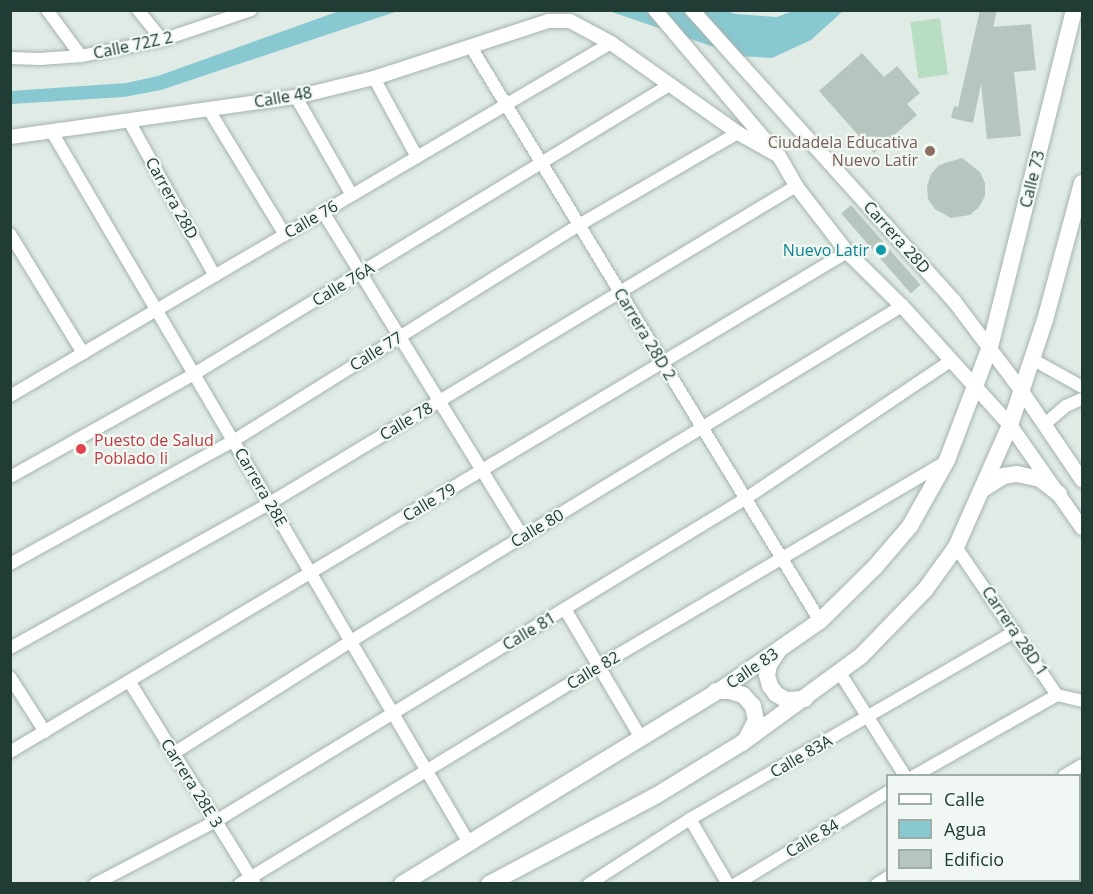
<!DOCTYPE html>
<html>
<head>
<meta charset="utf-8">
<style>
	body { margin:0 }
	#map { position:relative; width:1093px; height:894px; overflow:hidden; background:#e1ebe6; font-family:"Open Sans",sans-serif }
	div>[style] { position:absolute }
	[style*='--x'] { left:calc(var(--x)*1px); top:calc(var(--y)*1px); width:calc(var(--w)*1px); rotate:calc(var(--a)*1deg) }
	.green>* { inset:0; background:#b9ddc2; transform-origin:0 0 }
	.water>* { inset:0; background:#88c8d1 }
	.building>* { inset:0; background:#b6c6bf; transform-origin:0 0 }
	.roads { filter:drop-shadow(0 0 2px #a4b3ad) drop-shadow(0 0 2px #a4b3ad) }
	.minor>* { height:12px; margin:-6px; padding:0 6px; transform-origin:6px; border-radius:6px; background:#fff }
	.tertiary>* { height:14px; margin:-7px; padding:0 7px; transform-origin:7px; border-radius:7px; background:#fff }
	.secondary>* { height:16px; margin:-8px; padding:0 8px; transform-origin:8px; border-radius:8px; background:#fff }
	.dots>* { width:16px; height:16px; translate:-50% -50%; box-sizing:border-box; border:3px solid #f1f8f4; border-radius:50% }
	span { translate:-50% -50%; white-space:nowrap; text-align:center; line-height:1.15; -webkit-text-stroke:4.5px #f1f8f4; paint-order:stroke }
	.street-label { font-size:16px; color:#213c34 }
	.education-label { font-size:16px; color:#785e54 }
	.right { translate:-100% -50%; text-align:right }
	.culture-label { font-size:16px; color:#0d838f }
	.health-label { font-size:16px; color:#be3a42 }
	.left { translate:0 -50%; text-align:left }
	.frame { position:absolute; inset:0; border:12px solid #213c34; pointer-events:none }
	.legend { position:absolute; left:886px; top:774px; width:195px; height:108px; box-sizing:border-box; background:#f1f8f4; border:2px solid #9eada7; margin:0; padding:8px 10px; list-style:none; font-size:18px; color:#213c34 }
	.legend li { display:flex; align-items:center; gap:12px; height:30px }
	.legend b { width:30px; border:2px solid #9eada7 }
</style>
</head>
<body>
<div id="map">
	<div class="green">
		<div style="left:940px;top:18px;width:57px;height:30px;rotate:82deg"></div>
	</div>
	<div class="water">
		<div style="clip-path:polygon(342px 10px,398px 11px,161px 90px,124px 97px,11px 104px,11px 91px,126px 83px,158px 76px)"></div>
		<div style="clip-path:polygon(725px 10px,735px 14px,777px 17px,793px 11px,843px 11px,811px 40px,772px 58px,740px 56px,609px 11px)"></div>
	</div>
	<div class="building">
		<div style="clip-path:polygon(980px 10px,997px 10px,993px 27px,1031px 24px,1036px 70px,1014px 72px,1021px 136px,987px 139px,981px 84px,973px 123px,951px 118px,954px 106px,958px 107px)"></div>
		<div style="clip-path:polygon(862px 53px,884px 77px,897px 66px,920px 93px,907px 104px,917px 115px,874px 153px,819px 91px)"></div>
		<div style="clip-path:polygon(962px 158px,980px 172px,985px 183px,985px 196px,979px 207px,970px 215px,951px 218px,935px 209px,928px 199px,927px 186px,931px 174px,939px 165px)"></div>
		<div style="left:851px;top:205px;width:106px;height:13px;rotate:49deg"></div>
	</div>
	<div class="roads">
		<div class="minor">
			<div style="--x:47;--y:10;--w:57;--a:53.5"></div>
			<div style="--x:138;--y:10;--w:38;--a:51"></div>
			<div style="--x:471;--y:47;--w:672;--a:58.7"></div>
			<div style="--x:10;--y:58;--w:30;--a:2"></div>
			<div style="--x:40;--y:59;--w:41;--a:-4.2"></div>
			<div style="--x:81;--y:56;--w:83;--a:-11.2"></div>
			<div style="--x:162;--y:40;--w:94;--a:-18.6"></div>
			<div style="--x:374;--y:78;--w:90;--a:61.4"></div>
			<div style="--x:296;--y:97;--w:113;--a:60.3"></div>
			<div style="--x:209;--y:110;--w:146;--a:58.7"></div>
			<div style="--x:129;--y:121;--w:177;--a:61"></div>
			<div style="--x:52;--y:132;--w:824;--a:59.61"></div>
			<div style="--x:323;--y:212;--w:382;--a:58.4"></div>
			<div style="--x:10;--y:234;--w:140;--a:58.5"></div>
			<div style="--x:1032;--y:359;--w:57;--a:29.2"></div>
			<div style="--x:10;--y:396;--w:697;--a:-30.43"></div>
			<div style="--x:1045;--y:424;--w:28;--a:-41"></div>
			<div style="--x:1066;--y:406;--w:17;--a:-24"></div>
			<div style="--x:10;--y:477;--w:211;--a:-29.2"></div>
			<div style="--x:194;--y:374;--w:558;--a:-31.3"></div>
			<div style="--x:956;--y:547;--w:179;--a:55.7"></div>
			<div style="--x:1057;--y:695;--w:26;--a:13"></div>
			<div style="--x:10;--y:564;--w:255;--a:-28.9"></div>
			<div style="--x:233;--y:441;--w:408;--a:-32"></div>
			<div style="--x:579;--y:225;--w:184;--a:-30.1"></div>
			<div style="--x:565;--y:609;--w:150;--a:59.5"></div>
			<div style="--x:10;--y:648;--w:298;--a:-29.1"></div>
			<div style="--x:270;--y:503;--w:614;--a:-31.08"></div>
			<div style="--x:840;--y:673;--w:122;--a:57.7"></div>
			<div style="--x:10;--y:677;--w:65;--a:57.5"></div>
			<div style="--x:129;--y:681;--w:239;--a:58.2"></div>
			<div style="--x:10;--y:752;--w:975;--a:-30.85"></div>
			<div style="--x:174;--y:753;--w:209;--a:-32.3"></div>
			<div style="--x:351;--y:641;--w:645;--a:-31.3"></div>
			<div style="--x:914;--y:776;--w:164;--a:-29.5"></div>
			<div style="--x:1064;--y:776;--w:21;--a:-31"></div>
			<div style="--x:690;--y:819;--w:75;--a:59.7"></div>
			<div style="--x:1080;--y:850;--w:3;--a:-45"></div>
			<div style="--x:969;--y:880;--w:4;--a:63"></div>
			<div style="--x:95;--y:884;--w:136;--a:-27.5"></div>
			<div style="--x:216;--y:821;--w:619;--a:-31.33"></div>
			<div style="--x:745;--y:499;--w:249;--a:-33.9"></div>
			<div style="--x:240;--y:884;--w:420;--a:-31.3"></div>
			<div style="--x:599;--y:666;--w:404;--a:-30.5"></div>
			<div style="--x:589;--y:884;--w:120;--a:-32.8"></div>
			<div style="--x:690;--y:819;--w:375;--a:-30"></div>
			<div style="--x:736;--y:884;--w:178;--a:-31.2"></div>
			<div style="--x:877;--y:884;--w:13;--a:-32"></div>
			<div style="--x:1024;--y:884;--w:6;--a:-39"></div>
		</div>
		<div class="tertiary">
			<div style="--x:655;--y:10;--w:192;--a:49.7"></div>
			<div style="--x:779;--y:156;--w:34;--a:60"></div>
			<div style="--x:796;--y:186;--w:83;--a:52.3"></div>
			<div style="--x:847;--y:252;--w:77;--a:44.5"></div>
			<div style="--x:902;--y:306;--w:161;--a:47.8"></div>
			<div style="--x:1010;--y:425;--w:126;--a:55"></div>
			<div style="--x:692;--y:10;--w:392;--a:48"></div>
			<div style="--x:954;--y:301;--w:111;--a:53"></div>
			<div style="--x:1021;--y:390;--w:109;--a:55.9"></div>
			<div style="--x:10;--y:137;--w:289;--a:-8"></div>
			<div style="--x:296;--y:97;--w:80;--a:-13.7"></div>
			<div style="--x:374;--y:78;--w:183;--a:-18.1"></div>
			<div style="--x:548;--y:21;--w:22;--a:0"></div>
			<div style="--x:570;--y:21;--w:47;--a:28.2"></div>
			<div style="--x:611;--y:43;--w:156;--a:35.3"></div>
			<div style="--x:738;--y:133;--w:47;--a:29.3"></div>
		</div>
		<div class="secondary">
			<div style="--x:983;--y:489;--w:25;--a:-32"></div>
			<div style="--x:1004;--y:476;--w:13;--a:-9"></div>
			<div style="--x:1017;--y:474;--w:24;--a:12"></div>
			<div style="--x:1040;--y:479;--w:24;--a:38"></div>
			<div style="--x:777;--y:653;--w:14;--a:124"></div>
			<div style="--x:769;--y:665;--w:10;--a:101"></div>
			<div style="--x:767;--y:675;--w:11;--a:75"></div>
			<div style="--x:770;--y:686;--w:10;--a:53"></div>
			<div style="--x:776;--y:694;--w:12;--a:31"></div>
			<div style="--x:786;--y:700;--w:19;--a:-3"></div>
			<div style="--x:716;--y:691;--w:14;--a:0"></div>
			<div style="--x:730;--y:691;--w:14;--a:17"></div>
			<div style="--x:743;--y:695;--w:15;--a:48"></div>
			<div style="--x:753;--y:706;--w:14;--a:78"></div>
			<div style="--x:756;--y:720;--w:20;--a:117"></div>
			<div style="--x:402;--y:884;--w:380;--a:-31.4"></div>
			<div style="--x:726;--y:686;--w:114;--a:-34.7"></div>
			<div style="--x:820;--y:621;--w:77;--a:-44.5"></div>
			<div style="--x:875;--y:567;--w:54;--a:-49.5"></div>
			<div style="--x:910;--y:526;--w:76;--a:-60.7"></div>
			<div style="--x:947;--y:460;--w:121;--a:-69.2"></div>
			<div style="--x:990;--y:347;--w:347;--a:-76"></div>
			<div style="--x:489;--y:884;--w:190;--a:-27.9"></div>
			<div style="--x:657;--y:795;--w:100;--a:-31.5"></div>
			<div style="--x:742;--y:743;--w:147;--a:-36.2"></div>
			<div style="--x:861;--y:656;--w:92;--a:-45.9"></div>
			<div style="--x:925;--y:590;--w:53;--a:-54.2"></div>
			<div style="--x:956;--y:547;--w:133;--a:-66.1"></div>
			<div style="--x:1010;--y:425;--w:111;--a:-71.6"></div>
			<div style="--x:1045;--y:320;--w:142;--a:-74.9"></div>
		</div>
	</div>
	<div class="dots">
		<div style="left:930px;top:151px;background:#8d6e63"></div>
		<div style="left:881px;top:250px;background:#0f9aa8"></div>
		<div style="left:81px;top:449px;background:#e0444e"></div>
	</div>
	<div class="street-label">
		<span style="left:133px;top:45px;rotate:-12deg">Calle 72Z 2</span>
		<span style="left:283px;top:97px;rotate:-10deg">Calle 48</span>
		<span style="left:1032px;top:179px;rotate:-76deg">Calle 73</span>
		<span style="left:172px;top:198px;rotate:61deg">Carrera 28D</span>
		<span style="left:311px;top:219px;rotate:-30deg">Calle 76</span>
		<span style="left:897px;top:237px;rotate:48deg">Carrera 28D</span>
		<span style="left:343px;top:284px;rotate:-31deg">Calle 76A</span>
		<span style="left:645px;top:334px;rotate:59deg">Carrera 28D 2</span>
		<span style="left:376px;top:351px;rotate:-32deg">Calle 77</span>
		<span style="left:406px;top:421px;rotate:-31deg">Calle 78</span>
		<span style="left:261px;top:487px;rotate:60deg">Carrera 28E</span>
		<span style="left:429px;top:502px;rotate:-31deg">Calle 79</span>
		<span style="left:537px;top:528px;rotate:-31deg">Calle 80</span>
		<span style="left:529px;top:631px;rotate:-31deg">Calle 81</span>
		<span style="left:1015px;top:631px;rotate:56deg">Carrera 28D 1</span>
		<span style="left:752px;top:668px;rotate:-34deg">Calle 83</span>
		<span style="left:593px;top:670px;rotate:-31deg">Calle 82</span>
		<span style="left:801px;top:756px;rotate:-30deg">Calle 83A</span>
		<span style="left:192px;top:783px;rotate:58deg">Carrera 28E 3</span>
		<span style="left:812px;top:838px;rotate:-31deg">Calle 84</span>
	</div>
	<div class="education-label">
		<span class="right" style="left:918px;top:151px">Ciudadela Educativa<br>Nuevo Latir</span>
	</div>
	<div class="culture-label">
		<span class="right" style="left:869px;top:250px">Nuevo Latir</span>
	</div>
	<div class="health-label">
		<span class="left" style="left:94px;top:449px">Puesto de Salud<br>Poblado Ii</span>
	</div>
	<div class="frame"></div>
	<ul class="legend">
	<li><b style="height:8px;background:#fff"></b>Calle</li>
	<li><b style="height:16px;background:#88c8d1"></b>Agua</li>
	<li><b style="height:16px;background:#b6c6bf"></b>Edificio</li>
	</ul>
</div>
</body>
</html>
